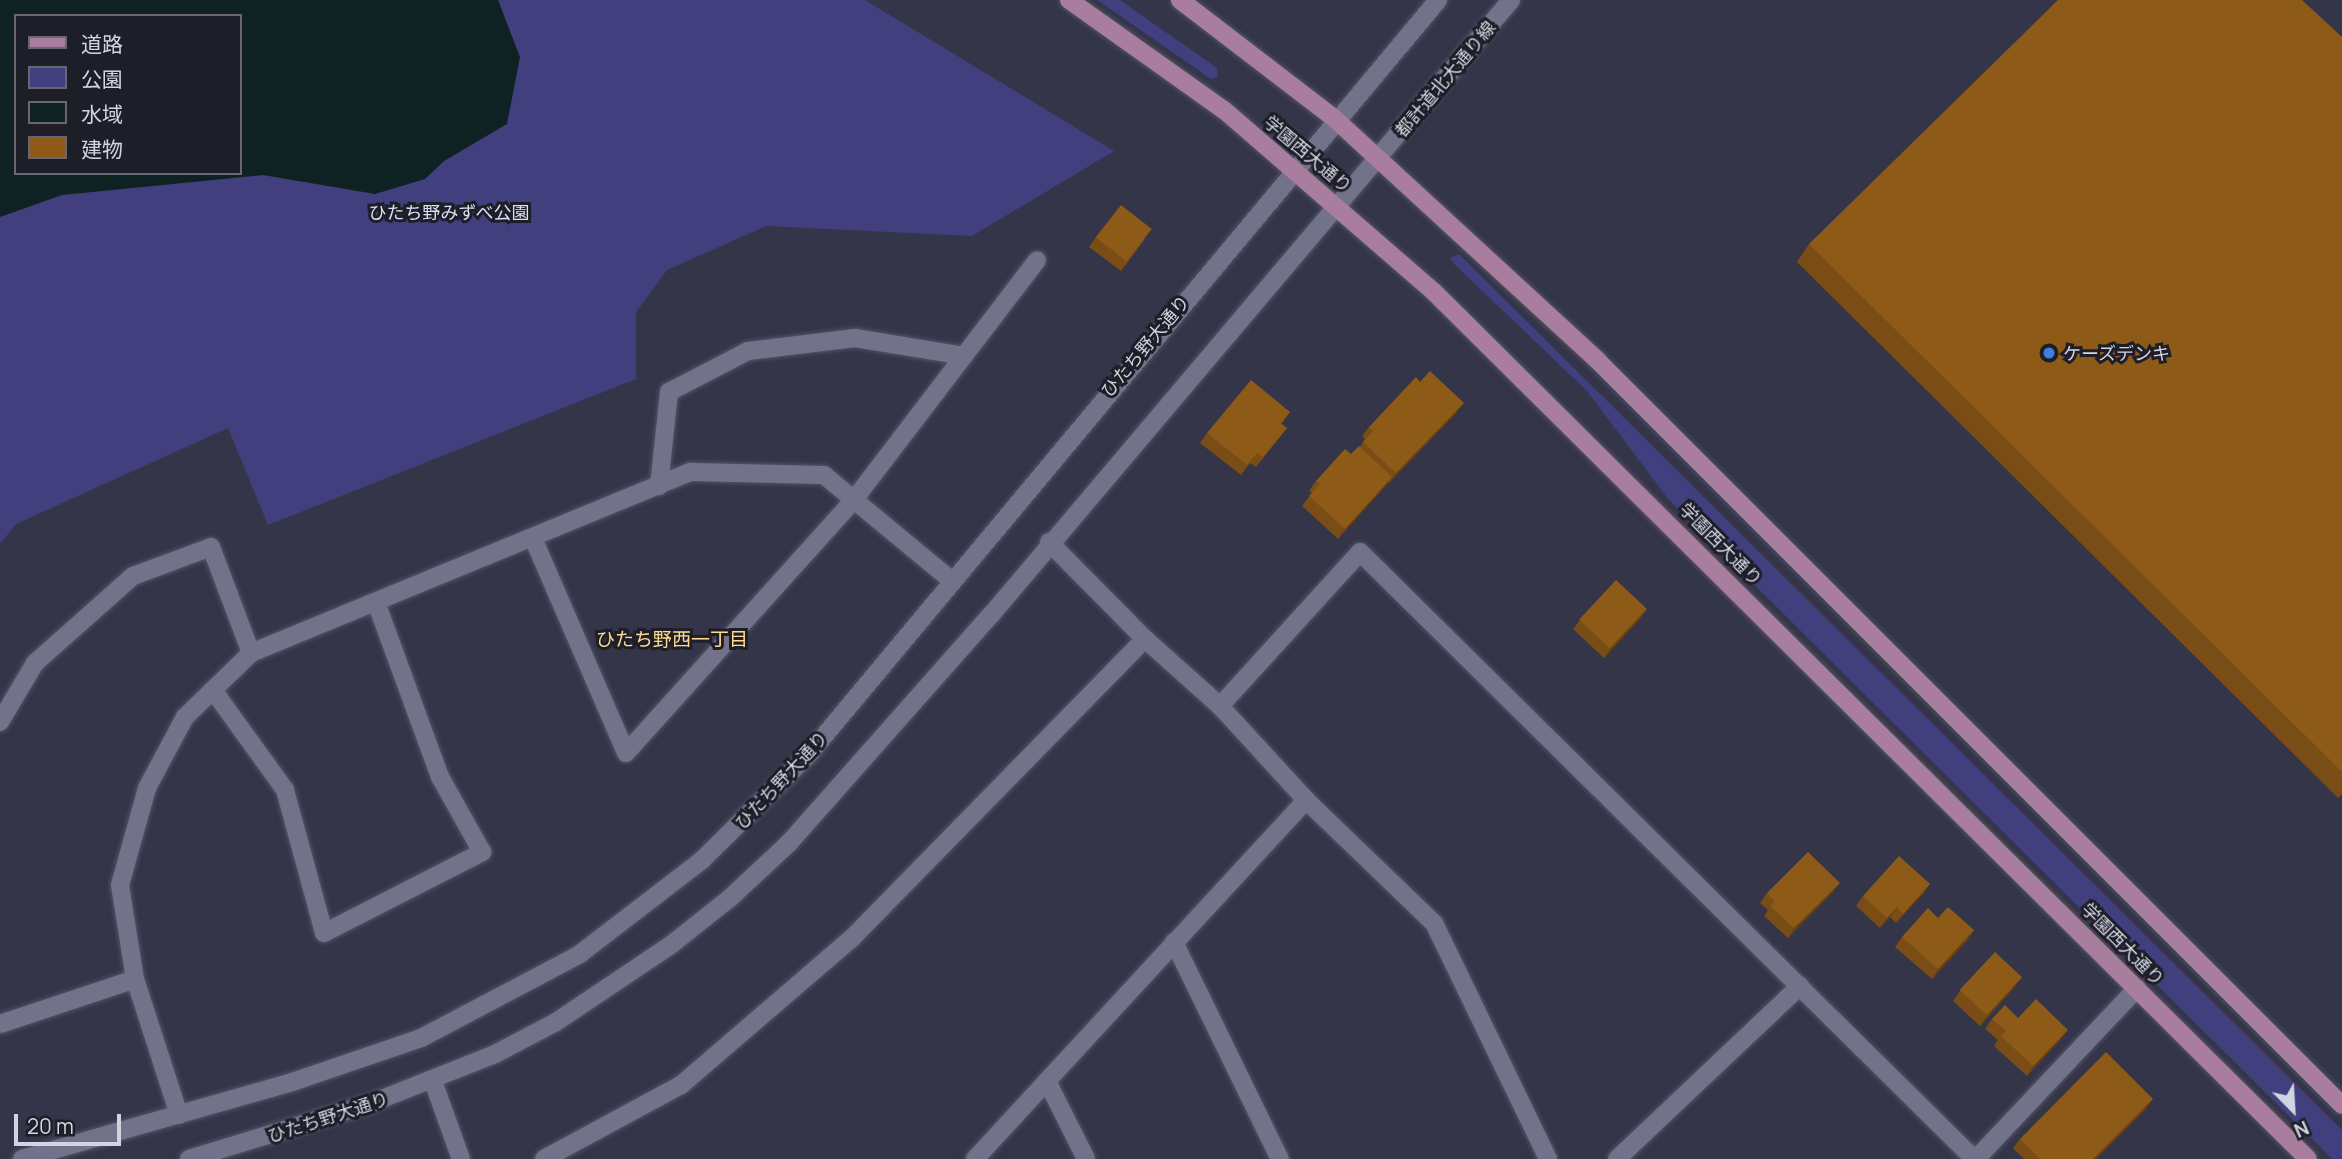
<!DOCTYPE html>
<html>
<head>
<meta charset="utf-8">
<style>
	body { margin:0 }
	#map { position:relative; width:2342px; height:1159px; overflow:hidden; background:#343549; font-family:Manrope,"Noto Sans JP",sans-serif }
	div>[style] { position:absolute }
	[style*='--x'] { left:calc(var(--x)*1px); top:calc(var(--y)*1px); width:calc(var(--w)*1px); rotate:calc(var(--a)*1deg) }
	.green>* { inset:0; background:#413f7d }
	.water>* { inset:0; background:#0e2123 }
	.roads { filter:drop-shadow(0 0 2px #535364) drop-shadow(0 0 2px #535364) }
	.minor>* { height:18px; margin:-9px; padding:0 9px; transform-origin:9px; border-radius:9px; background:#72738a }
	.major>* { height:18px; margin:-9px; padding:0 9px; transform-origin:9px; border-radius:9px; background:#a97d9e }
	.wall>* { inset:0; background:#794d15 }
	.shaded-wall>* { inset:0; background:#633f11 }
	.building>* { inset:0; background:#8d5a18; transform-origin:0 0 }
	.dots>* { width:19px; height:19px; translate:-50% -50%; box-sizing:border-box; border:4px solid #1d1e27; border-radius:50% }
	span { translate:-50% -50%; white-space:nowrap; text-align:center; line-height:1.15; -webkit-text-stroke:6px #1d1e27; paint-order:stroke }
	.street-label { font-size:18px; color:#d3d4e1 }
	.park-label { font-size:18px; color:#dddff6 }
	.poi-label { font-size:18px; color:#d3d4e1 }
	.left { translate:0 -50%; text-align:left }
	.neighbourhood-label { font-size:19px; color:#fddb91 }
	.legend { position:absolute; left:14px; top:14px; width:228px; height:161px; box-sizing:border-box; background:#1d1e27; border:2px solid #666771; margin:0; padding:9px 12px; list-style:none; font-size:21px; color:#d3d4e1 }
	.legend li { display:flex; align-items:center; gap:14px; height:35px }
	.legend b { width:35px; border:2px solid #666771 }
	.north { position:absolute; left:2258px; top:1075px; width:70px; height:70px; -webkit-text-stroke:5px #1d1e27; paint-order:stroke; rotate:156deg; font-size:19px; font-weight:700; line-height:28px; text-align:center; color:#d3d4e1 }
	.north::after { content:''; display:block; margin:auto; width:24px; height:32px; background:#d3d4e1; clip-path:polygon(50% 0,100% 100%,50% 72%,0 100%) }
	.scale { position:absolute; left:14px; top:1114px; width:107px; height:32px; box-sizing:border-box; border:4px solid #d3d4e1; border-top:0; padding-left:9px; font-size:21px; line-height:24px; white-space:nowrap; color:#d3d4e1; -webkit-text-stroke:5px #1d1e27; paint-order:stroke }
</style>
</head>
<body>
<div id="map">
	<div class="green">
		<div style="clip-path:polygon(evenodd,0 0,865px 0,1114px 151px,972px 236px,766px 226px,667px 270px,636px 312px,636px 379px,268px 525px,228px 428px,16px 524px,0 544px,0 0,16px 16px,240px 16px,240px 173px,16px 173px,16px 16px)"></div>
		<div style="clip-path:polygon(1097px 0,1120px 0,1217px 68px,1218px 77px,1211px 79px)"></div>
		<div style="clip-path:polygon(1459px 254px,2342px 1130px,2342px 1159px,2332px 1159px,1668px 499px,1587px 391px,1453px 263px,1450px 258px)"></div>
	</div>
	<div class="water">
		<div style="clip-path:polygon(evenodd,0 0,498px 0,520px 57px,507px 124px,444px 161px,425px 179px,375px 194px,263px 175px,62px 195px,0 217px,0 0,16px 16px,240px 16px,240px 173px,16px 173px,16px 16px)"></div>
	</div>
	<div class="roads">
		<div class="minor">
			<div style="--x:659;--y:486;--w:95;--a:-83.9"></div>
			<div style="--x:669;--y:392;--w:89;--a:-27.4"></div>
			<div style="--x:748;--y:351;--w:108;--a:-6.9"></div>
			<div style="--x:855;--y:338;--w:110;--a:9.4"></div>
			<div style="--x:533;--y:538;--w:234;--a:66.6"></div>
			<div style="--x:626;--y:753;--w:339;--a:-48"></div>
			<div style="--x:853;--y:501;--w:303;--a:-52.6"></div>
			<div style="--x:1049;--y:542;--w:136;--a:45.3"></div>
			<div style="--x:1145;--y:639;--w:101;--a:41.8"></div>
			<div style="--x:1220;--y:706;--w:127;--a:47.5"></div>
			<div style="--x:1306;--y:800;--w:178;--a:43.9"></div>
			<div style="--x:1434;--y:923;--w:262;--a:64.2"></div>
			<div style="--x:213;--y:690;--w:123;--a:54.2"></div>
			<div style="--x:285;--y:790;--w:148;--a:74.7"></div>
			<div style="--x:324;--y:933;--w:178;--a:-27.1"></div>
			<div style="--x:482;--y:852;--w:86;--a:-119.2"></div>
			<div style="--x:440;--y:777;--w:186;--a:-110.1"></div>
			<div style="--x:1220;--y:706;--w:208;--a:-47.7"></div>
			<div style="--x:1360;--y:552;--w:863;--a:44.67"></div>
			<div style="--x:0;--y:722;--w:69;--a:-59.3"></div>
			<div style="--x:35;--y:663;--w:131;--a:-41.6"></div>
			<div style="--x:133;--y:576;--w:83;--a:-20.4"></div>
			<div style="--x:211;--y:547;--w:113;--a:69.3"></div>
			<div style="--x:1174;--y:942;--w:242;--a:64"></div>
			<div style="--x:0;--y:1024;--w:142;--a:-18.4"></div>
			<div style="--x:433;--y:1081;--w:83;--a:70.3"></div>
			<div style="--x:1047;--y:1081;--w:87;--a:63.4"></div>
			<div style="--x:179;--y:1115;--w:143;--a:-107.9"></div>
			<div style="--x:135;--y:979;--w:95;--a:-99.1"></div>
			<div style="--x:120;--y:885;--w:101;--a:-74.4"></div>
			<div style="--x:147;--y:788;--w:81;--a:-61.8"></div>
			<div style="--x:185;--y:717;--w:92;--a:-44.1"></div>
			<div style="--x:251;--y:653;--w:476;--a:-22.4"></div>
			<div style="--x:691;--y:472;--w:133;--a:1.3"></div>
			<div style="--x:824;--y:475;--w:165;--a:39.6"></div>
			<div style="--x:22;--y:1159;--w:281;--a:-15.9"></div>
			<div style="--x:292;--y:1082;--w:136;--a:-18.8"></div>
			<div style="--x:421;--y:1038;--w:180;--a:-27.8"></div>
			<div style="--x:580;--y:954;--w:154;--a:-37.6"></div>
			<div style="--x:702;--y:860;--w:151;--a:-44.7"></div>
			<div style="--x:809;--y:754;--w:982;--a:-50.16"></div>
			<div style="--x:189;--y:1159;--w:188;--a:-17"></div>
			<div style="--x:369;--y:1104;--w:136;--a:-21.6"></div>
			<div style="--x:495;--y:1054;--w:69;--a:-27.7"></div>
			<div style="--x:556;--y:1022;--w:140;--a:-33.9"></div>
			<div style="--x:672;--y:944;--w:74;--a:-38.4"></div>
			<div style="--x:730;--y:898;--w:81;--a:-43"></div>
			<div style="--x:789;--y:843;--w:305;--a:-48.5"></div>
			<div style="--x:991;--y:615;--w:805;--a:-49.78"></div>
			<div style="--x:544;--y:1159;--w:156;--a:-28.4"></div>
			<div style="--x:681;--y:1085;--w:224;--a:-40.7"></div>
			<div style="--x:851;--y:939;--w:420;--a:-45.6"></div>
			<div style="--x:975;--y:1159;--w:488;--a:-47.3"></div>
			<div style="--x:1617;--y:1159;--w:252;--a:-43.4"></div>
			<div style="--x:1976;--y:1159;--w:235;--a:-46.7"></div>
		</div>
		<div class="major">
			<div style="--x:1069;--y:0;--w:190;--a:35.4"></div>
			<div style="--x:1224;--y:110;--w:276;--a:40.9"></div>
			<div style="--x:1433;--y:291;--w:1232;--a:44.77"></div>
			<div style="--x:1180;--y:0;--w:195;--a:37.5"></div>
			<div style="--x:1335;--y:119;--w:357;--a:42.6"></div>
			<div style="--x:1598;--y:361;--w:1052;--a:45"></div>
		</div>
	</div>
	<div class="wall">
		<div style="clip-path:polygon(2342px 37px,2342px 794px,2338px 798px,1797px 262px,1809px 244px)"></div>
		<div style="clip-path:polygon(1096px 237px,1145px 239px,1121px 271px,1089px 247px)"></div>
		<div style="clip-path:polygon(1420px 382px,1457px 412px,1389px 483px,1389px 482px,1338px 539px,1302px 506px,1312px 493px,1309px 491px,1316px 481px,1360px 447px,1365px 439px,1362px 436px,1369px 427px)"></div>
		<div style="clip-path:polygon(1282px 424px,1287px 428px,1256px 467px,1250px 463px,1241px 475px,1200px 443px,1207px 433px)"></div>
		<div style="clip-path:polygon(1647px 609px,1641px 618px,1604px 658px,1573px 629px,1580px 620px)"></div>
		<div style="clip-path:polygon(1930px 884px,1923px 894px,1896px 923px,1890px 917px,1880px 928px,1856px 906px,1863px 896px)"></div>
		<div style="clip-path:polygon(1833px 892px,1788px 938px,1764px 916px,1768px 910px,1760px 903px,1767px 893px)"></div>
		<div style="clip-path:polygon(1938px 918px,1974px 930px,1968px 940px,1932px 979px,1895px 947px,1902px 937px)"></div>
		<div style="clip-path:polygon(2015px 987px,1980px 1026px,1953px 1001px,1960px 991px)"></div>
		<div style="clip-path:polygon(2018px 1018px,2061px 1039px,2027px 1076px,1994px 1046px,1998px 1040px,1985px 1029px,1992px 1019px)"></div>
		<div style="clip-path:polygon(2146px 1109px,2096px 1159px,2024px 1159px,2013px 1148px,2020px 1139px)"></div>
	</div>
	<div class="shaded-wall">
		<div style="clip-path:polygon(1464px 403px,1457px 412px,1389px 483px,1396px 473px)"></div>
		<div style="clip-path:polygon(1392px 477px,1386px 486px,1338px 539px,1345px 529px)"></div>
		<div style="clip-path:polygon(1647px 609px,1641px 618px,1604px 658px,1611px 648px)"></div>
		<div style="clip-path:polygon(1840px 883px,1833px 892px,1788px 938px,1794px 928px)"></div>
		<div style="clip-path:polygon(1930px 884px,1923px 894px,1896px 923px,1903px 914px)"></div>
		<div style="clip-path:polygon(1897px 907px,1890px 917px,1880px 928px,1887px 918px)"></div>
		<div style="clip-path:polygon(1974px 930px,1968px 940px,1932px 979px,1938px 969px)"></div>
		<div style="clip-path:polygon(2022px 977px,2015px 987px,1980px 1026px,1987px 1016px)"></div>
		<div style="clip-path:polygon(2068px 1030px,2061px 1039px,2027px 1076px,2033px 1066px)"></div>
		<div style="clip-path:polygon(2153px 1099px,2146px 1109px,2096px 1159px,2093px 1159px)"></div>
	</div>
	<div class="building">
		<div style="clip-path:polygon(2058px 0,2302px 0,2342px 37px,2342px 772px,1809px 244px)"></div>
		<div style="left:1121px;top:205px;width:39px;height:41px;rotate:38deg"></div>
		<div style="clip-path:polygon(1430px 371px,1464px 403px,1396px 473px,1363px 442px,1373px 431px,1369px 427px,1416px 377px,1420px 382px)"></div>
		<div style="clip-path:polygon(1251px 380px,1290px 412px,1281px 424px,1287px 428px,1263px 457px,1257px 453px,1247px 465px,1207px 433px)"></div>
		<div style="clip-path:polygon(1359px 446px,1392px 477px,1345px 529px,1309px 496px,1320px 484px,1316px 481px,1345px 449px,1351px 454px)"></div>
		<div style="left:1616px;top:580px;width:42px;height:54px;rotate:43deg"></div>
		<div style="clip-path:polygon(1808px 852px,1840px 883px,1794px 928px,1770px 906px,1775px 902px,1767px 893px)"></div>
		<div style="clip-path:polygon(1899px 856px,1930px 884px,1903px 914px,1897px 907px,1887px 918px,1863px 896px)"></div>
		<div style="clip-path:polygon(1948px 907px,1974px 930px,1938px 969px,1902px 937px,1928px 908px,1938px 918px)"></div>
		<div style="left:1995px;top:952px;width:37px;height:52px;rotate:43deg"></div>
		<div style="clip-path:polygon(2036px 999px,2068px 1030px,2033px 1066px,2001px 1036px,2006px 1031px,1992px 1019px,2005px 1005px,2018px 1018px)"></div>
		<div style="clip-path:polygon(2106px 1052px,2153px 1099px,2093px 1159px,2040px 1159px,2020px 1139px)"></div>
	</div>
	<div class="dots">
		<div style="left:2049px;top:353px;background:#3f7fe0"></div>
	</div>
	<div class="street-label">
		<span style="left:1445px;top:79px;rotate:-50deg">都計道北大通り線</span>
		<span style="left:1308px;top:154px;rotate:40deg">学園西大通り</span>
		<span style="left:1145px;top:346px;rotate:-50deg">ひたち野大通り</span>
		<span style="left:1721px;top:544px;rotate:45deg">学園西大通り</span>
		<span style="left:781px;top:780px;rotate:-47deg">ひたち野大通り</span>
		<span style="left:2123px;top:944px;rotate:45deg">学園西大通り</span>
		<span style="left:328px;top:1117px;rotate:-18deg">ひたち野大通り</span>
	</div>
	<div class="park-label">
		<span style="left:449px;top:212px">ひたち野みずべ公園</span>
	</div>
	<div class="poi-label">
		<span class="left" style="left:2063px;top:353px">ケーズデンキ</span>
	</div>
	<div class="neighbourhood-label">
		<span style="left:672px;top:640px">ひたち野西一丁目</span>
	</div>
	<ul class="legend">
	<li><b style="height:9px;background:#a97d9e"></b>道路</li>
	<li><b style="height:19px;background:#413f7d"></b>公園</li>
	<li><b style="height:19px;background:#0e2123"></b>水域</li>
	<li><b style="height:19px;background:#8d5a18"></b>建物</li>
	</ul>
	<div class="north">N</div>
	<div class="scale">20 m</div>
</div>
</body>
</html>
